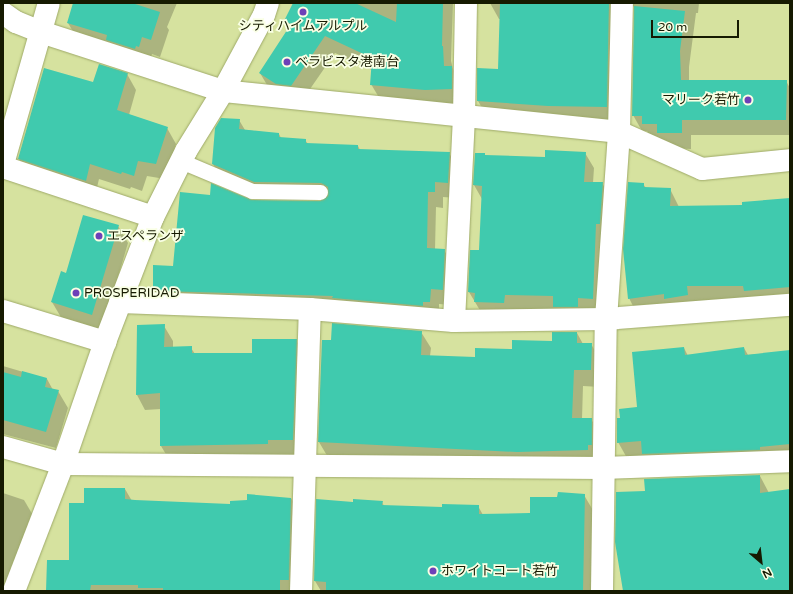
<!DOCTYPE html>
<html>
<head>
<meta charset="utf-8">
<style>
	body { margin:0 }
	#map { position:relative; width:793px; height:594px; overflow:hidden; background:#d6e29f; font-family:"Varela Round","Noto Sans JP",sans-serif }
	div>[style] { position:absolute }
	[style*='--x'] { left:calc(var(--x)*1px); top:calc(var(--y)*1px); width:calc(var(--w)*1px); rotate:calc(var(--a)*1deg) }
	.shadow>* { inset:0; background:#0003 }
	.building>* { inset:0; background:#40caae }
	.roads { filter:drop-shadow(0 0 1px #9faa69) drop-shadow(0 0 1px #9faa69) }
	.service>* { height:15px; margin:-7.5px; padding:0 7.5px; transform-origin:7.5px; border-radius:7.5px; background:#fff }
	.minor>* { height:22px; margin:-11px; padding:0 11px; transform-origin:11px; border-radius:11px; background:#fff }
	.dots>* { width:11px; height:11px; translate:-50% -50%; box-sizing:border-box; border:2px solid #f9ffe4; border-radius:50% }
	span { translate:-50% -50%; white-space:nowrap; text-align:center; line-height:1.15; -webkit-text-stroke:3.5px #f9ffe4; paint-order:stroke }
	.poi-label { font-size:13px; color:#161a01 }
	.left { translate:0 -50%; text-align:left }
	.right { translate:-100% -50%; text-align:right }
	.frame { position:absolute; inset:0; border:4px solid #161a01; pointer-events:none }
	.north { position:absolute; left:741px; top:542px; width:40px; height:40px; -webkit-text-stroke:3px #f9ffe4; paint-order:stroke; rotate:152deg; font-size:11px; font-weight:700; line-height:16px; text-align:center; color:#161a01 }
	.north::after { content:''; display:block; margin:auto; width:14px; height:18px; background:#161a01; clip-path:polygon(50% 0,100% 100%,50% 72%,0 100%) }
	.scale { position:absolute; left:651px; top:20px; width:88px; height:18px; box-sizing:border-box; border:2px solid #161a01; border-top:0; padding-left:5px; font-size:12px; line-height:14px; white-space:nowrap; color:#161a01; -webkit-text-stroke:3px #f9ffe4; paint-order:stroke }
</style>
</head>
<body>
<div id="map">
	<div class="shadow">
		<div style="clip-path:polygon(74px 3px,177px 3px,167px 27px,169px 30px,160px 57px,152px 54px,149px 64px,78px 40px,68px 23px)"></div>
		<div style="clip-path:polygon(294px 3px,453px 3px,451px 61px,453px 69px,462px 84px,461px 106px,381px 101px,371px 84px,372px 70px,335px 53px,301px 102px,270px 90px,260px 73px,290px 29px,285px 21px)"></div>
		<div style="clip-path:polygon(490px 3px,699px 3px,698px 13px,696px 13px,689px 67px,689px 81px,786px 81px,790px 88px,790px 135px,691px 135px,691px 149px,667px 148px,652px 140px,647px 131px,642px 131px,633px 115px,635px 7px,632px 6px,616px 123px,487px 116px,478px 101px,499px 70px,501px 19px,499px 19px)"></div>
		<div style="clip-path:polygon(127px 74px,136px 90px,129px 115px,167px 128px,176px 144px,165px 179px,147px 176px,142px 191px,131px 187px,130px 189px,99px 179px,95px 196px,28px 174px,19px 159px,94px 84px)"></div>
		<div style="clip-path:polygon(239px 120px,245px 130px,279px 134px,281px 138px,305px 140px,308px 144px,358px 146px,360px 150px,449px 153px,458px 168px,457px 198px,443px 197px,443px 208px,436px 207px,435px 250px,444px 250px,453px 265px,451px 305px,439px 304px,439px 317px,163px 306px,154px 290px,174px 267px,251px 201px,320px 202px,327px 198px,263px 197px,222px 180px,213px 164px)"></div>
		<div style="clip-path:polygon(585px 153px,594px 168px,593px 183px,602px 183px,611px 198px,601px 313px,513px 309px,512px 318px,484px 317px,469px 292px,471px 251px,480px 251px,482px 199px,474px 185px,486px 156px,546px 158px)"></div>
		<div style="clip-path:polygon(643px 184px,646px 188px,670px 189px,679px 207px,743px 206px,789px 199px,790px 196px,790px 303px,637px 314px,629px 298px)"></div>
		<div style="clip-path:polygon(118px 226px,128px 243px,102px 331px,62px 319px,52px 302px,67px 274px)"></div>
		<div style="clip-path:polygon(138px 326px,164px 326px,173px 341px,173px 348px,191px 348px,195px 354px,253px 354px,296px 340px,305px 356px,302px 455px,170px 461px,161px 446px,161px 409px,145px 410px,137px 395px)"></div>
		<div style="clip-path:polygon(421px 332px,431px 348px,430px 356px,476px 358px,553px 342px,577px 333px,583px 344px,591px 344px,601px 361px,600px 387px,583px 386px,582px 419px,591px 419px,601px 436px,601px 461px,329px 459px,319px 442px,332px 341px)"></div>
		<div style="clip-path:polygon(684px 348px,688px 356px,744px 348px,748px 355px,790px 351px,790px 461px,627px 458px,618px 442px,621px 418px,638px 408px)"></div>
		<div style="clip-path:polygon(3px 366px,47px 379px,53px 390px,58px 391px,68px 408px,56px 448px,3px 434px)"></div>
		<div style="clip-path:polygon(760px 476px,769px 493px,790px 490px,790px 591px,624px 591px,646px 492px)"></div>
		<div style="clip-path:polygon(125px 489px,132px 501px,231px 505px,291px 498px,300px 514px,297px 591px,47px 591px,70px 561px,85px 504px)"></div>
		<div style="clip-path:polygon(3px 493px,24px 500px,34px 517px,10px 591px,3px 591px)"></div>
		<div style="clip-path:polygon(584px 495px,594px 512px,593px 591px,321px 591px,315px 581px,317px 500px,354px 503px,382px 502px,384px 506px,443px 509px,478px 506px,483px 515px,531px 514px,558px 498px)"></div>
	</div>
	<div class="building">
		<div style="clip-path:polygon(73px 3px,132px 3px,160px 12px,151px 40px,142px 37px,139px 47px,136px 46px,135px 49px,106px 40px,107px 35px,67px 23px)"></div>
		<div style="clip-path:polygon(293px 3px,355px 3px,396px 22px,397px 3px,443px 3px,442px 46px,443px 46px,444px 66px,452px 66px,452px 89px,425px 90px,370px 85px,372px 58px,325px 36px,291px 86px,276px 84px,259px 73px,291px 24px,284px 21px)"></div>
		<div style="clip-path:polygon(500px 3px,609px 4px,607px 107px,548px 106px,477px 101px,477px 68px,498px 69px)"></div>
		<div style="clip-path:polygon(634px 6px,685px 11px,680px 51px,681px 80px,787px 80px,786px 120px,682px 120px,682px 133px,657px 133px,657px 124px,642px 124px,642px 116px,632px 116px)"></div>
		<div style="clip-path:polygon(99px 64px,128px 73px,117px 110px,168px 127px,156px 164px,138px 161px,134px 176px,122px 172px,121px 174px,90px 164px,86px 181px,18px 159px,44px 68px,93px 82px)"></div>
		<div style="clip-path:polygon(221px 118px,240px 119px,239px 129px,279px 133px,279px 137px,306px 139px,306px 143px,358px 145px,358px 149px,450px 152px,448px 183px,435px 182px,435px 192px,428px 192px,427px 248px,445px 249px,443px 290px,431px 289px,430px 302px,423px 302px,423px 306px,332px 298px,333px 296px,153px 291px,153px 265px,173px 266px,180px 192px,210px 195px,211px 183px,252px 200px,320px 201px,328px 196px,328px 187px,321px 183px,254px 182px,212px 164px,215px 128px)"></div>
		<div style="clip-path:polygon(545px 150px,586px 152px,584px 182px,603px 182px,600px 224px,596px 224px,593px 299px,578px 298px,578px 307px,553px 307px,553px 296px,505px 295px,504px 303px,474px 302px,475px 293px,468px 292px,470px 250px,479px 250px,482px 186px,473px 185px,475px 153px,485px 153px,485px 155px,545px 157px)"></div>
		<div style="clip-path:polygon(628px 182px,644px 183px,644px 187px,671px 188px,670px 206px,742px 205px,742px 202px,790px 198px,790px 287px,744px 291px,743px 286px,687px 286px,688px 295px,664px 299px,664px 294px,628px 299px,623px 249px)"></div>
		<div style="clip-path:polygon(83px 215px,119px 225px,92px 315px,51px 302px,61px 271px,66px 273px)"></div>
		<div style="clip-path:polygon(332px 323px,422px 331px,421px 355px,475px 357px,475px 348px,512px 349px,512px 340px,552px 341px,552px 332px,577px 332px,577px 343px,592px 343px,591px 370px,574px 370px,572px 418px,592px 418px,592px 445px,588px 445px,588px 450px,517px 452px,318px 442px,322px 340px,331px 340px)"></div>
		<div style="clip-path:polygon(165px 324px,164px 347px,192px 346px,192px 353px,252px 353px,252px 339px,297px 339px,293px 440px,268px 440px,268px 444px,160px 446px,160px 393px,136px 395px,137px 325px)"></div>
		<div style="clip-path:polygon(684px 347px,685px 355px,744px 347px,745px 355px,790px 350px,790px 444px,760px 447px,760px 450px,642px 454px,641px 441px,617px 443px,617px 418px,620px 418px,619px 409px,637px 407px,632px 352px)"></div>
		<div style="clip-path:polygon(22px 371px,47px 378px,45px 387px,59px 390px,46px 432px,3px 420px,3px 372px,21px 377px)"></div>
		<div style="clip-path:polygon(760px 475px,760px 493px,790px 489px,790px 591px,623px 591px,615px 542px,616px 492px,645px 491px,644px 479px)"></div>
		<div style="clip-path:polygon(84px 488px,125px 488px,125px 499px,135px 500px,230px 504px,230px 501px,247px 500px,247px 494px,291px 498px,289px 580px,280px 580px,280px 591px,163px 591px,163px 588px,138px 588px,138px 585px,91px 585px,90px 591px,46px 591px,47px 560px,69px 560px,69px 503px,84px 503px)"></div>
		<div style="clip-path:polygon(558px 492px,585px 494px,583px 591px,326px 591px,326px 582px,314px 581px,316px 499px,353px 502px,353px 499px,383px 501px,382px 505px,442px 507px,442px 504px,479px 505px,479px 514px,530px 513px,530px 497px,557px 497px)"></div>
	</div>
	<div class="roads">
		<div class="service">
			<div style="--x:181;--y:161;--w:77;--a:22.9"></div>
			<div style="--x:252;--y:191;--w:68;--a:0.8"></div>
		</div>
		<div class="minor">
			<div style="--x:3;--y:13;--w:16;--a:35"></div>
			<div style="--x:16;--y:22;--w:27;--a:22"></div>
			<div style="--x:41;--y:32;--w:191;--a:18"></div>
			<div style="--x:223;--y:91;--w:398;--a:5.9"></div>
			<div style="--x:619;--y:132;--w:91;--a:24"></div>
			<div style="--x:702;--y:169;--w:88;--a:-5.8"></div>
			<div style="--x:3;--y:164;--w:167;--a:-74.1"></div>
			<div style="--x:3;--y:167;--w:158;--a:18.4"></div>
			<div style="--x:120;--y:302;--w:190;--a:2.1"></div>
			<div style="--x:310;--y:309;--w:144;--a:4.8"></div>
			<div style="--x:454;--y:321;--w:152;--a:-0.8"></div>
			<div style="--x:606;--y:319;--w:185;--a:-4.4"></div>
			<div style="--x:3;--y:311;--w:107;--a:16.9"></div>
			<div style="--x:454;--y:321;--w:204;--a:-87.2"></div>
			<div style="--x:464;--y:117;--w:114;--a:-89"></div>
			<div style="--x:3;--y:447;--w:62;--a:15.8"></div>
			<div style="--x:63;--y:464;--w:540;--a:0.42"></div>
			<div style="--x:603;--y:468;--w:187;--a:-2.1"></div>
			<div style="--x:14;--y:591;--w:136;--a:-68.9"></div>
			<div style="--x:63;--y:464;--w:129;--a:-71"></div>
			<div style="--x:105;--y:342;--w:134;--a:-69"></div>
			<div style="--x:153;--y:217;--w:74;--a:-63.4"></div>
			<div style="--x:186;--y:151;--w:70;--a:-58.3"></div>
			<div style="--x:223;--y:91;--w:86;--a:-61.7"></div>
			<div style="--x:264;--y:15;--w:13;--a:-72"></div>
			<div style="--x:301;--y:591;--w:282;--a:-88.2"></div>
			<div style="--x:602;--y:591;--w:272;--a:-89.2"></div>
			<div style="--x:606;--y:319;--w:187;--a:-86"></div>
			<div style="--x:619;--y:132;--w:129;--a:-88.7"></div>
		</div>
	</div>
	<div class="dots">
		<div style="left:303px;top:12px;background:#6d40b8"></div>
		<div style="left:287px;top:62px;background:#6d40b8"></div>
		<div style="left:748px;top:100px;background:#6d40b8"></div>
		<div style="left:99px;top:236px;background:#6d40b8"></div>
		<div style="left:76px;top:293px;background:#6d40b8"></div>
		<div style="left:433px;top:571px;background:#6d40b8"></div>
	</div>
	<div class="poi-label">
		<span style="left:303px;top:26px">シティハイムアルプル</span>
		<span class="left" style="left:295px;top:62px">ベラビスタ港南台</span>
		<span class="right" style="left:740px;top:100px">マリーク若竹</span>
		<span class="left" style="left:107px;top:236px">エスペランザ</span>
		<span class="left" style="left:84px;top:293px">PROSPERIDAD</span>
		<span class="left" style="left:441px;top:571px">ホワイトコート若竹</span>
	</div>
	<div class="frame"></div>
	<div class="north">N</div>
	<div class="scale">20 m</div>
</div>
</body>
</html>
